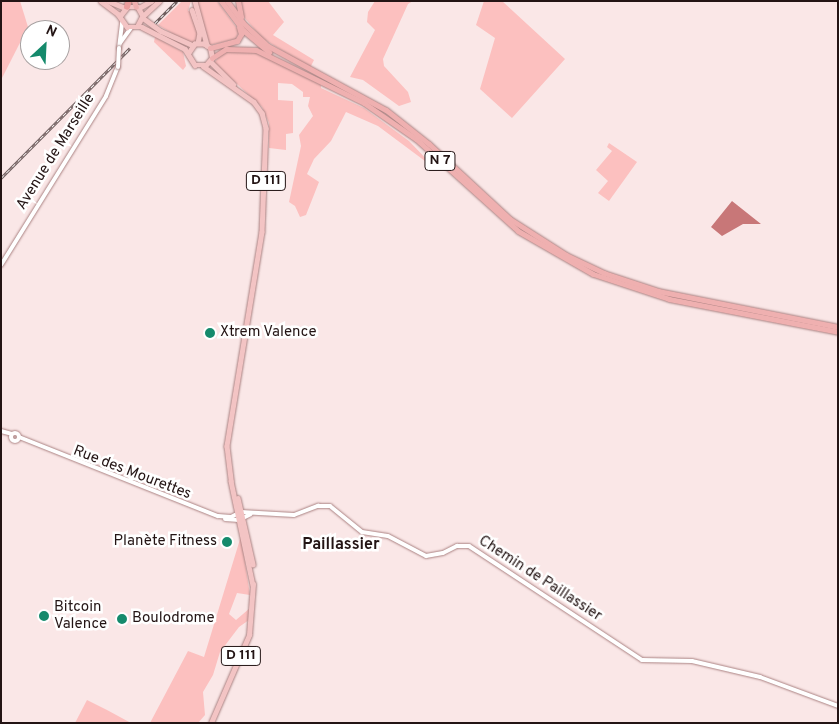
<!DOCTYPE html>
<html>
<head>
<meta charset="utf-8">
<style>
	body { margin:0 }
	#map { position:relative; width:839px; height:724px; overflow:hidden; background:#fae7e7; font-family:Overpass,sans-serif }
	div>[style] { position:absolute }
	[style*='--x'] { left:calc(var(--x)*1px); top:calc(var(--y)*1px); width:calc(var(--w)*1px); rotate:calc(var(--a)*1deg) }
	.green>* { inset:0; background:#fcc0bf }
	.water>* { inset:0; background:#c87778 }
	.roads { filter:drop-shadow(0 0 1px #ab8383) drop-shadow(0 0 1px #ab8383) }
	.tertiary>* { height:4px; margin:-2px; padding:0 2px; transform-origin:2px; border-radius:2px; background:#fff }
	.tertiary>.ring { margin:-2px; padding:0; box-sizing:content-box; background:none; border:4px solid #fff; border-radius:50% }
	.secondary>* { height:4px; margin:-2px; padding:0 2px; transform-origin:2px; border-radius:2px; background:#fff }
	.primary>* { height:4.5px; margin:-2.25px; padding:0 2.25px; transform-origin:2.25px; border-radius:2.25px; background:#f3c4c4 }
	.trunk>* { height:5px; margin:-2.5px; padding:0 2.5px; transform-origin:2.5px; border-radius:2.5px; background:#efb0b0 }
	.motorway>* { height:5.5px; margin:-2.75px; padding:0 2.75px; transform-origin:2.75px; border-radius:2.75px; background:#eb9c9c }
	.rail>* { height:3px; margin-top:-1.5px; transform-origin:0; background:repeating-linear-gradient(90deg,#fff 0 4px,#6f5e5e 0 8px); box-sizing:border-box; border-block:1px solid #6f5e5e }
	.bridges { filter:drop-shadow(0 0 1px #ab8383) drop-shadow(0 0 1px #ab8383) }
	.secondary-bridge>* { height:4px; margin:-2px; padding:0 2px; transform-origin:2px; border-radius:2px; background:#fff }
	.dots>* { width:14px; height:14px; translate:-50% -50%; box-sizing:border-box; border:2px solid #fff; border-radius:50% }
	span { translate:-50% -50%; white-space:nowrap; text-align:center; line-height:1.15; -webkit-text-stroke:5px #fff; paint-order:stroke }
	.shield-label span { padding:1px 4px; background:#fff; border:1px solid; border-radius:4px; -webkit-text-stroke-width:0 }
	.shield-label { font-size:14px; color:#231414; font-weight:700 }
	.street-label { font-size:15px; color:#231414 }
	.poi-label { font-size:15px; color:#231414 }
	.left { translate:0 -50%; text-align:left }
	.right { translate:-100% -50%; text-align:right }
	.neighbourhood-label { font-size:16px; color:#231414; font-weight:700 }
	.frame { position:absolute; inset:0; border:2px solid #231414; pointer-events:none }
	.north { position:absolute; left:20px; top:20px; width:50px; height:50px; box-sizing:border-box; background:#fff; border:1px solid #a7a1a1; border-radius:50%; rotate:25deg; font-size:14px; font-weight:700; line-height:20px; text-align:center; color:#231414 }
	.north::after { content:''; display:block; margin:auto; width:18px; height:22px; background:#158a6c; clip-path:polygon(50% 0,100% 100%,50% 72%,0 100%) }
</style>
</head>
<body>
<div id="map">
	<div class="green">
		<div style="clip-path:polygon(1px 1px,20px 1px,28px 27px,1px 80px)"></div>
		<div style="clip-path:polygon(182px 1px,191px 1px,188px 11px,192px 11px,198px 33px,197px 41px,190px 44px,158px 25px)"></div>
		<div style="clip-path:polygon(196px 1px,217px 1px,239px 31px,236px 39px,210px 45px)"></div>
		<div style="clip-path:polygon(240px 1px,268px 1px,284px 22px,273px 35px,314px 60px,310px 68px,262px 38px,243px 16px)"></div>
		<div style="clip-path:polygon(375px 1px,413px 1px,408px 4px,383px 59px,384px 66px,408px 92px,411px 102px,399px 106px,363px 80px,350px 77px,375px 30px,367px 22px,368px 12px)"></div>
		<div style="clip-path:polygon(484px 1px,502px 1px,565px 59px,512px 118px,480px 89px,495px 38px,476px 25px)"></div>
		<div style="clip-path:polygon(155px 37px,183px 52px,186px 66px,183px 70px,154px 42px)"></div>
		<div style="clip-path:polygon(257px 51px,321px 85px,321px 88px,364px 108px,409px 141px,437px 170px,378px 126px,346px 112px,331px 141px,314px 159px,307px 174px,319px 182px,306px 215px,300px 217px,295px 206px,289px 202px,301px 146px,299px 135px,313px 116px,308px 106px,310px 97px,303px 97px,303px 92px,292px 84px,278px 83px,278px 100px,293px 101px,293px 133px,286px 134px,286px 150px,269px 148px,269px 123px,262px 107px,214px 63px,223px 52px)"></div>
		<div style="clip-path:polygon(609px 143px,637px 162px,609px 201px,598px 193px,608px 181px,596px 170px,612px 151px,607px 147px)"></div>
		<div style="clip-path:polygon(241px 536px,250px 595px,237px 593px,229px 614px,236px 620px,250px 608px,249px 620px,239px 627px,220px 652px,213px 675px,203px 692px,205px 715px,198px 723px,150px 723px,188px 651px,204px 657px)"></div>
		<div style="clip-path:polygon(87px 700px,107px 710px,131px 723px,75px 723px)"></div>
	</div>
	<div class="water">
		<div style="clip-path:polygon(732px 201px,761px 224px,743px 224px,722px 236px,711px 227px)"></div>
	</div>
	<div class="roads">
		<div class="tertiary">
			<div style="--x:1;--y:431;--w:11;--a:15"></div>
			<div class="ring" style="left:11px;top:433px;width:4px;height:4px"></div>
			<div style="--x:19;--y:437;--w:214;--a:21.7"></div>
			<div style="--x:218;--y:516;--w:13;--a:4"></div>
			<div style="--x:231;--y:517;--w:11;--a:-27"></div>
			<div style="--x:241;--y:512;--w:53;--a:3.2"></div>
			<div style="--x:294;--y:515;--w:26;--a:-21"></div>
			<div style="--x:318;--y:506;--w:12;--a:0"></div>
			<div style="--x:330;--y:506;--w:41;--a:39.1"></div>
			<div style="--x:362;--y:532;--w:26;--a:9"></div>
			<div style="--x:388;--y:536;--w:43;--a:27.8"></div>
			<div style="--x:426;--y:556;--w:17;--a:-10"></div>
			<div style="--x:443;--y:553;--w:16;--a:-27"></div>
			<div style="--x:457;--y:546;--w:12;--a:0"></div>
			<div style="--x:469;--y:546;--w:207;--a:33.4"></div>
			<div style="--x:642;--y:660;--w:50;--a:1.1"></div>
			<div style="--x:692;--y:661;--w:70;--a:13.2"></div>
			<div style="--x:760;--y:677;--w:83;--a:20.4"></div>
			<div style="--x:225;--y:519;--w:14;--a:4"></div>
			<div style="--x:239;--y:520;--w:13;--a:-27"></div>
		</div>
		<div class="secondary">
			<div style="--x:120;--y:43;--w:19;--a:-54"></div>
			<div style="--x:119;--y:48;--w:26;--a:-83"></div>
			<div style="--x:1;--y:265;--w:199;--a:-58.1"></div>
			<div style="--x:106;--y:96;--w:31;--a:-68"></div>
		</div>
		<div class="primary">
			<div style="--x:101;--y:1;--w:21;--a:37"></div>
			<div style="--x:118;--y:14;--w:16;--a:55"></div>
			<div style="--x:127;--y:27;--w:15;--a:0"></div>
			<div style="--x:142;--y:27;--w:48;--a:27.1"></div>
			<div style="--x:185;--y:49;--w:19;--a:58"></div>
			<div style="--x:195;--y:65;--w:11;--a:0"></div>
			<div style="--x:206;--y:65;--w:9;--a:-49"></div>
			<div style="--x:212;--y:58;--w:10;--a:-101"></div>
			<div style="--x:210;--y:48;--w:7;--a:-146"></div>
			<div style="--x:204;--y:44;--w:9;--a:180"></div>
			<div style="--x:195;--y:44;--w:11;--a:124"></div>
			<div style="--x:108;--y:1;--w:18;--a:22"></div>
			<div style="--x:195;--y:1;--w:46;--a:74.7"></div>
			<div style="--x:139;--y:8;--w:14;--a:-30"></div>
			<div style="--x:192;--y:10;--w:24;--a:71"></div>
			<div style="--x:200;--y:33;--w:10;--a:101"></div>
			<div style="--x:120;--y:16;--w:11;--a:-52"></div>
			<div style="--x:127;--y:7;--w:11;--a:0"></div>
			<div style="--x:138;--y:7;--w:10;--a:61"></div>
			<div style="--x:143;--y:16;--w:11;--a:117"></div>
			<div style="--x:143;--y:16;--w:22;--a:-43"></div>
			<div style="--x:143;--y:18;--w:22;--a:36"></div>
			<div style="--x:161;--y:31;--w:35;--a:24"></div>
			<div style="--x:210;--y:61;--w:33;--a:45"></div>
			<div style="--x:203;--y:66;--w:62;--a:35.2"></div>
			<div style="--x:254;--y:102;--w:14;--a:54"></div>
			<div style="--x:262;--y:113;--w:16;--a:75"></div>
			<div style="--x:266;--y:128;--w:104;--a:92.2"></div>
			<div style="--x:262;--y:232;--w:217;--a:99.3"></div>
			<div style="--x:227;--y:446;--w:35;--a:83"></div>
			<div style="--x:231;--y:481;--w:106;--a:78.1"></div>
			<div style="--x:238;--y:498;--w:68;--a:77.2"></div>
			<div style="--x:211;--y:723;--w:96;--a:-66.6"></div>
			<div style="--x:249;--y:635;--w:51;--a:-85.5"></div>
		</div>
		<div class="trunk">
			<div style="--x:134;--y:1;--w:6;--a:72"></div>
			<div style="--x:221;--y:1;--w:38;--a:53"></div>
			<div style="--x:244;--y:31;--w:33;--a:40"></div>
			<div style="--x:227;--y:1;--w:27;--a:54"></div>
			<div style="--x:243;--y:23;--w:34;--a:43"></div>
			<div style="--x:268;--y:46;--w:134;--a:28.5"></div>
			<div style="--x:386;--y:110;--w:55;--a:38.3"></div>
			<div style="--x:429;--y:144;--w:110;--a:42.8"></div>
			<div style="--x:510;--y:219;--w:67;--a:32.7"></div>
			<div style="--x:566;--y:255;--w:42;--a:25.3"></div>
			<div style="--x:604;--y:273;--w:57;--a:18.4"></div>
			<div style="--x:658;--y:291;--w:184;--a:11.3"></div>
			<div style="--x:238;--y:1;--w:16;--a:79"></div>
			<div style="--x:210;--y:48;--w:28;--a:-15"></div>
			<div style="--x:237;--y:41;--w:8;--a:-60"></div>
			<div style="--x:241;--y:34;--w:7;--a:-106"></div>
			<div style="--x:212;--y:58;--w:17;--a:-33"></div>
			<div style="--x:226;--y:49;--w:30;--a:2"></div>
			<div style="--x:256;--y:50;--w:120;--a:26.1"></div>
			<div style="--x:364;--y:103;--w:63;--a:34.7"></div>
			<div style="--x:416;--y:139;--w:137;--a:42"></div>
			<div style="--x:518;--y:231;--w:86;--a:29.8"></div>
			<div style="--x:593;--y:274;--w:80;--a:18.2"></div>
			<div style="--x:669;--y:299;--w:172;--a:11"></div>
		</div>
		<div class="motorway">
			<div style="--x:127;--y:7;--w:6;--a:-72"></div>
		</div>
	</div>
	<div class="rail">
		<div style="--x:155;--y:23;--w:31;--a:-45"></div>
		<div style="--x:1;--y:178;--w:183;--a:-45.2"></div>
	</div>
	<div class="bridges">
		<div class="secondary-bridge">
			<div style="--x:118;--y:67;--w:19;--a:-87"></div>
		</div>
	</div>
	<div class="dots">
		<div style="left:210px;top:333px;background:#158a6c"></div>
		<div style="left:227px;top:542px;background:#158a6c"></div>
		<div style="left:44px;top:616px;background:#158a6c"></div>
		<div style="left:122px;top:619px;background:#158a6c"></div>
	</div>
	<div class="shield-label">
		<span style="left:440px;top:161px">N 7</span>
		<span style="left:266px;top:181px">D 111</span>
		<span style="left:241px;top:656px">D 111</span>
	</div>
	<div class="street-label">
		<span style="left:56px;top:152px;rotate:-58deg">Avenue de Marseille</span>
		<span style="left:132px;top:473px;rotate:21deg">Rue des Mourettes</span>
		<span style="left:540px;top:579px;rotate:33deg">Chemin de Paillassier</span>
	</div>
	<div class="poi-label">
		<span class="left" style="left:220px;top:333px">Xtrem Valence</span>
		<span class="right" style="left:217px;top:542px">Planète Fitness</span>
		<span class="left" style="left:54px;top:616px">Bitcoin<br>Valence</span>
		<span class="left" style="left:132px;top:619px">Boulodrome</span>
	</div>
	<div class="neighbourhood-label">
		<span style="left:341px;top:545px">Paillassier</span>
	</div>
	<div class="frame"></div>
	<div class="north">N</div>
</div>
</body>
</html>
